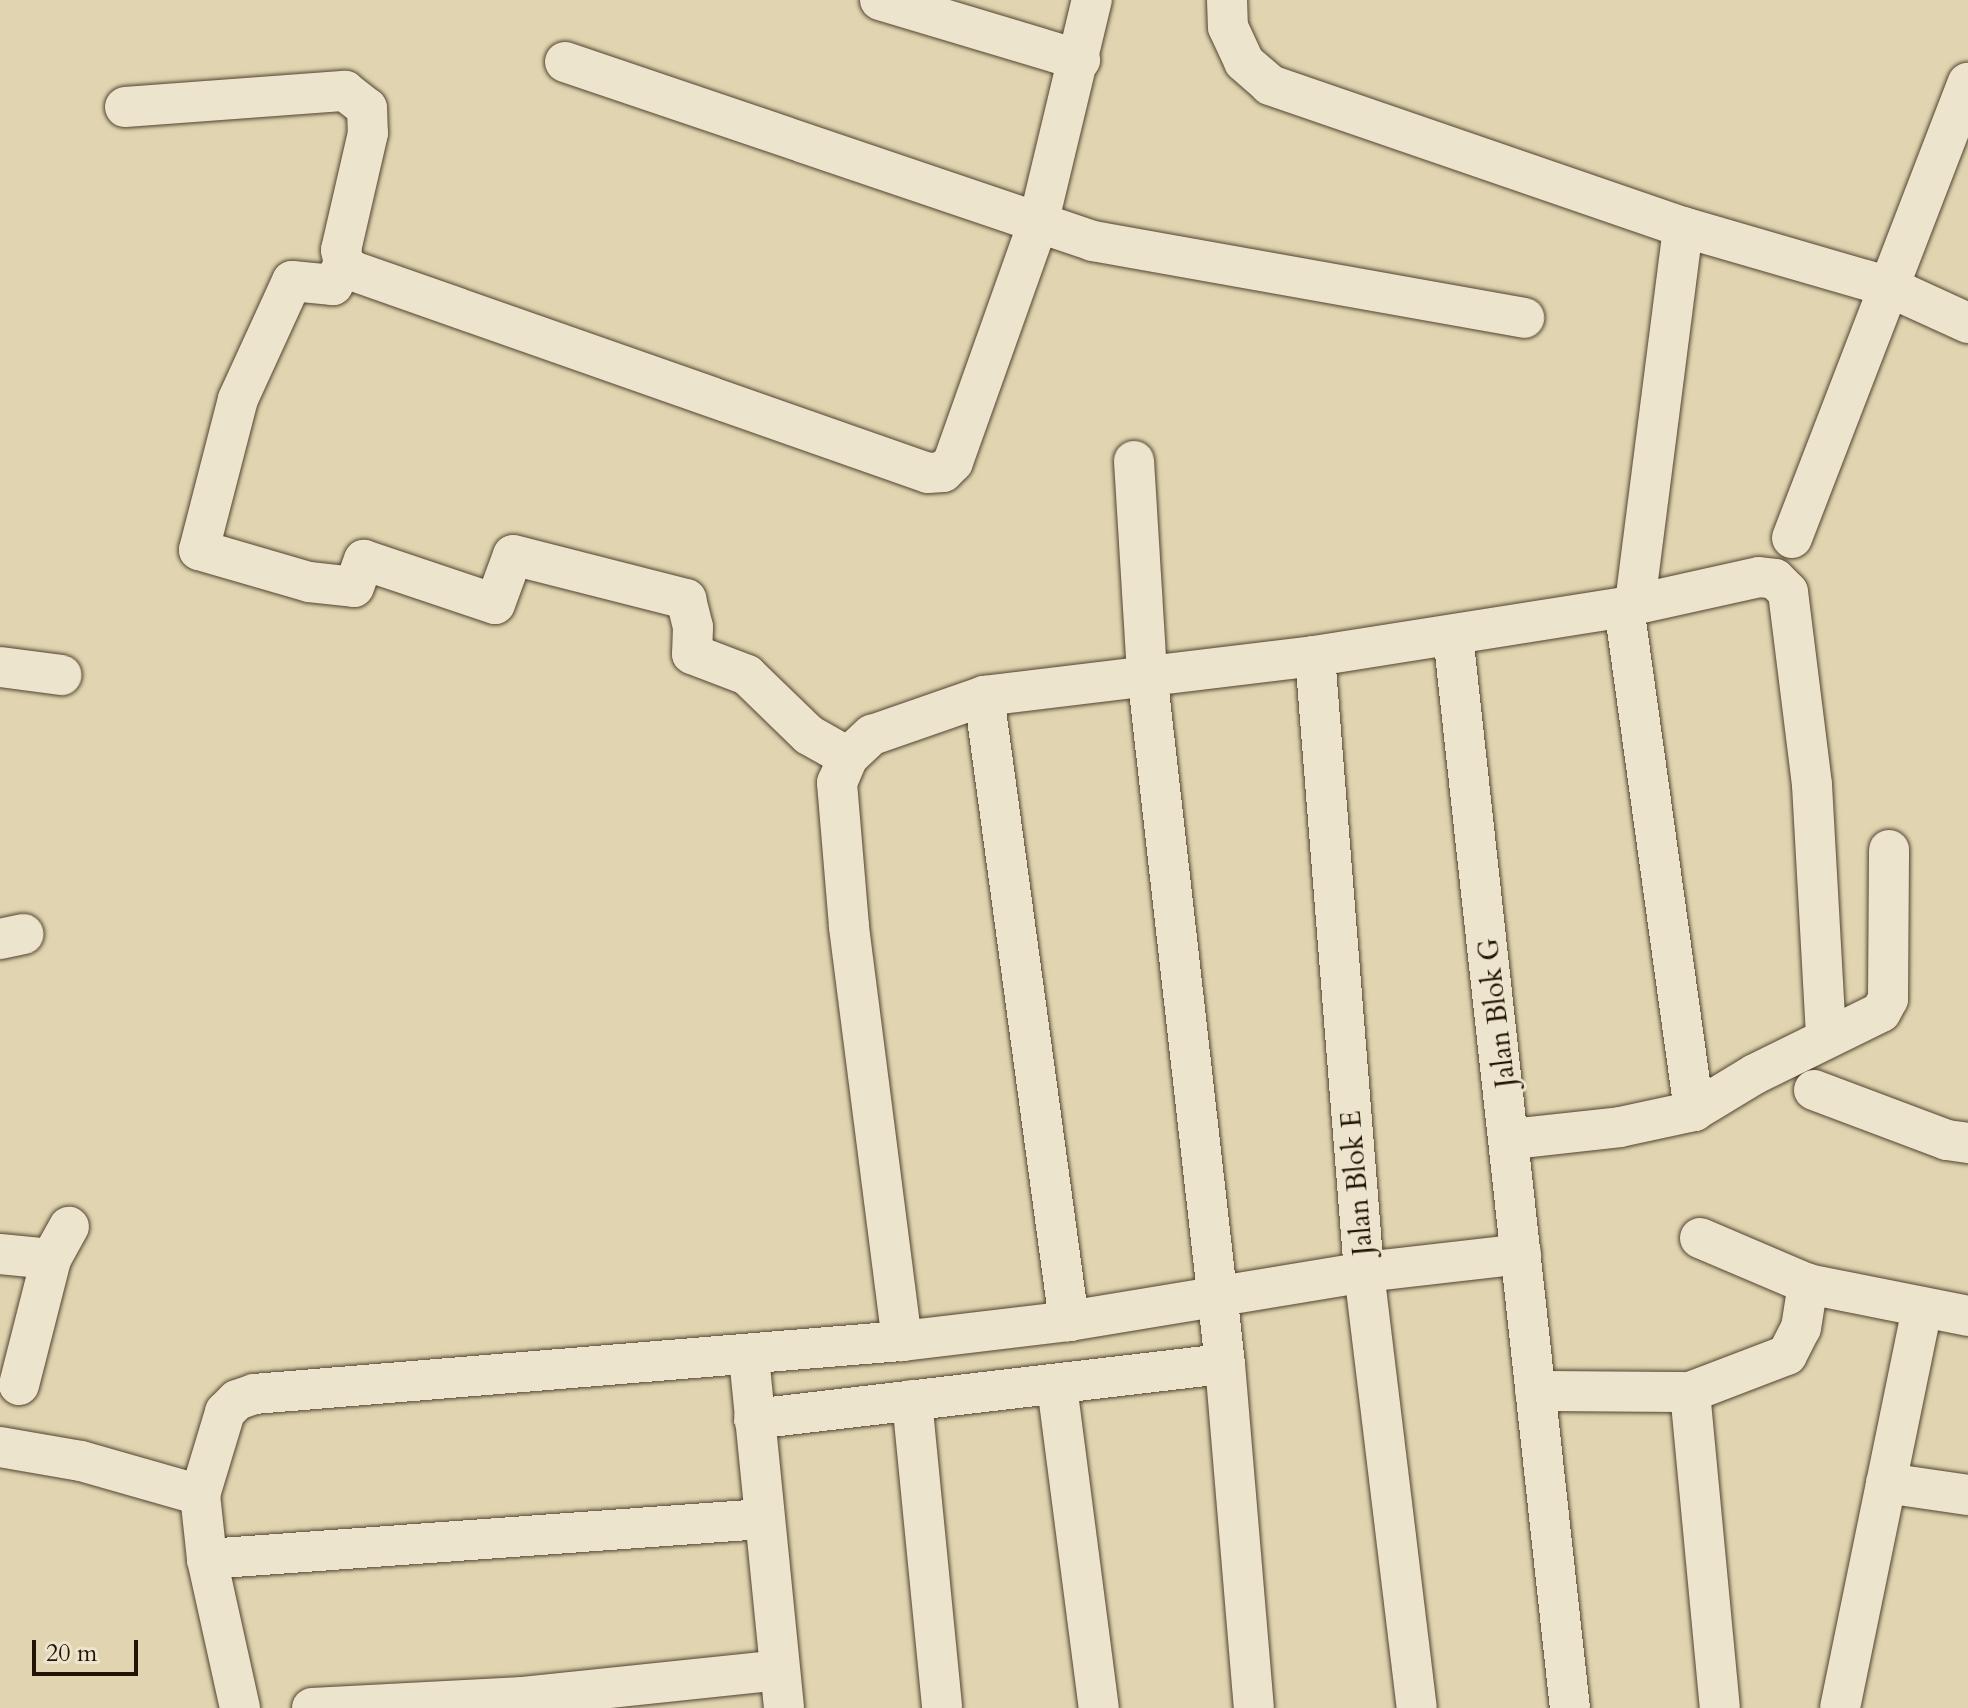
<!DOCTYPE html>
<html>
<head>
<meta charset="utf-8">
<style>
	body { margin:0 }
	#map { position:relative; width:1968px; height:1708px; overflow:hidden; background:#e1d5b1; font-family:Cardo,serif }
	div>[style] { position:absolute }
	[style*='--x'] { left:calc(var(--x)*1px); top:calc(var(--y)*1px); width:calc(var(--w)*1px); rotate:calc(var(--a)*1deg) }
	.roads { filter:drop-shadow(0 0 2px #524430) drop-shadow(0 0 2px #524430) }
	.minor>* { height:40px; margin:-20px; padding:0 20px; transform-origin:20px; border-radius:20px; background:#ece4cc }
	span { translate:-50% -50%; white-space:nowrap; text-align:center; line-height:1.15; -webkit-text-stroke:6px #ece4cc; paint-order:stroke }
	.street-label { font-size:28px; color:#221405 }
	.scale { position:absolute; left:32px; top:1640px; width:106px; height:36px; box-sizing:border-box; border:4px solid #221405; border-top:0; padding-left:10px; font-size:24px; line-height:28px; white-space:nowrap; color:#221405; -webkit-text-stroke:6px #ece4cc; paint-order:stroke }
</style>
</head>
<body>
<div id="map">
	<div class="roads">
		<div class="minor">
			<div style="--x:880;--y:0;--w:209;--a:16.7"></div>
			<div style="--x:1227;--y:0;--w:27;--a:88"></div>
			<div style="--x:1228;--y:27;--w:38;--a:65"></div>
			<div style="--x:1244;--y:62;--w:35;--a:41"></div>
			<div style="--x:1270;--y:85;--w:437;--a:19"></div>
			<div style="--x:1683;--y:227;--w:215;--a:16.2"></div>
			<div style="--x:1889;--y:287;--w:87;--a:24.5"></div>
			<div style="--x:565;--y:62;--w:558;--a:18.73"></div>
			<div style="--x:1093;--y:241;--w:438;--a:10.1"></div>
			<div style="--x:125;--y:107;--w:221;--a:-4.2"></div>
			<div style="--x:345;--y:91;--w:28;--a:38"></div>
			<div style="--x:367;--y:108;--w:25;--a:88"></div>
			<div style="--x:368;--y:133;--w:120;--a:103"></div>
			<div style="--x:341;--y:250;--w:14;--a:78"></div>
			<div style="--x:344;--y:264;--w:11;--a:38"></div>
			<div style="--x:353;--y:271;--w:609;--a:19.36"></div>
			<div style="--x:928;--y:473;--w:15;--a:-4"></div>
			<div style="--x:943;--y:472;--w:14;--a:-45"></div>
			<div style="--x:953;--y:462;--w:257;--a:-70.4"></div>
			<div style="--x:1039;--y:220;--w:226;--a:-76.5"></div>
			<div style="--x:344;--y:264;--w:24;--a:118"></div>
			<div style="--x:333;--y:285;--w:41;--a:-174.4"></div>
			<div style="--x:292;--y:281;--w:130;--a:114.6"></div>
			<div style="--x:238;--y:399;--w:156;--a:104.5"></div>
			<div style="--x:199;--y:550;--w:115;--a:16.2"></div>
			<div style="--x:309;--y:582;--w:45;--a:6.3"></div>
			<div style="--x:354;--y:587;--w:29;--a:-70"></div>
			<div style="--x:364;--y:560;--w:138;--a:18.6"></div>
			<div style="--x:495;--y:604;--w:52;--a:-69.8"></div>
			<div style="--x:513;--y:555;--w:179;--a:14.3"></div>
			<div style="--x:686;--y:599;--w:29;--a:76"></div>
			<div style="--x:693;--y:627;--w:27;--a:92"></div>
			<div style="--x:692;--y:654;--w:59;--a:20.9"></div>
			<div style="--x:747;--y:675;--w:86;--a:44.1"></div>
			<div style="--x:809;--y:735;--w:45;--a:29.4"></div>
			<div style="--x:1134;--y:461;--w:212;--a:86.5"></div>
			<div style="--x:1147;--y:673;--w:695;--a:83.56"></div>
			<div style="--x:1225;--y:1364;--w:345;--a:85.2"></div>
			<div style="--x:1792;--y:538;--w:488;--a:-68.9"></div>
			<div style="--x:1635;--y:603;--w:379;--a:-82.7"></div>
			<div style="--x:1624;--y:607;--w:509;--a:82.09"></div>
			<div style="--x:1453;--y:635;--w:1079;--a:83.78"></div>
			<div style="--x:1315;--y:656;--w:618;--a:85.45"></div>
			<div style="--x:1364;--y:1272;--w:439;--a:83.1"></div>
			<div style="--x:0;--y:667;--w:62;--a:7.5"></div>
			<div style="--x:984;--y:696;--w:631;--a:82.26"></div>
			<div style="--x:0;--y:939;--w:24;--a:-12"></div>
			<div style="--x:1814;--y:1090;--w:142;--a:20.6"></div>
			<div style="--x:1947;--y:1140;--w:21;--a:8"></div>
			<div style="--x:1512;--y:1139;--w:109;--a:-6.3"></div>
			<div style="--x:1620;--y:1127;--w:76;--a:-12.2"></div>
			<div style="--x:1694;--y:1111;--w:71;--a:-31.2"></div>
			<div style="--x:1755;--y:1074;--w:140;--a:-26.2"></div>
			<div style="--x:1881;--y:1012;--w:15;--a:-62"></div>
			<div style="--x:1888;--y:999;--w:149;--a:-89.6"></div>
			<div style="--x:1700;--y:1238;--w:117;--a:23.1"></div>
			<div style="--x:1808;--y:1284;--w:163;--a:11.3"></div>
			<div style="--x:0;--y:1254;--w:51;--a:5.6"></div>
			<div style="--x:51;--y:1259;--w:37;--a:-61"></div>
			<div style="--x:902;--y:1341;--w:418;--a:-97.3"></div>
			<div style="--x:849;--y:926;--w:144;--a:-94.8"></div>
			<div style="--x:837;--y:783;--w:28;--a:-67"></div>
			<div style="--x:848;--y:757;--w:33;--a:-43"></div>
			<div style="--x:872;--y:735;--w:119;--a:-19.2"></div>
			<div style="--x:984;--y:696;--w:333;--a:-6.9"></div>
			<div style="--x:1315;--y:656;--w:313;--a:-9"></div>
			<div style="--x:1624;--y:607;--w:138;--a:-12.5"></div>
			<div style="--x:1759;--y:577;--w:16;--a:7"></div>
			<div style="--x:1775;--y:579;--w:18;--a:45"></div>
			<div style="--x:1788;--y:592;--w:194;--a:82.9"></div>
			<div style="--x:1812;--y:785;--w:252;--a:86.8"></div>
			<div style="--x:749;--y:1357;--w:353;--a:84.3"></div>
			<div style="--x:19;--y:1385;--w:130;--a:-75.7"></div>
			<div style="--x:1057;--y:1386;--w:325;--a:82.6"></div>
			<div style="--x:1535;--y:1391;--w:155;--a:0.4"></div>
			<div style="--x:1690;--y:1392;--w:317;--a:84.6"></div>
			<div style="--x:1690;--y:1392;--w:104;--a:-20.9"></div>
			<div style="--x:1787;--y:1355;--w:30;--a:-63"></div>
			<div style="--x:1801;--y:1328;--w:45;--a:-81"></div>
			<div style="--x:912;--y:1400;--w:309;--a:84.4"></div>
			<div style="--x:754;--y:1419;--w:474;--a:-6.7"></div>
			<div style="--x:0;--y:1447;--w:82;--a:9.8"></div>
			<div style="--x:81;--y:1461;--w:124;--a:15.9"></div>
			<div style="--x:1886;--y:1483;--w:83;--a:8.3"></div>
			<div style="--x:207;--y:1559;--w:556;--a:-4.12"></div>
			<div style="--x:240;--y:1708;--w:153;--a:-102.5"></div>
			<div style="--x:207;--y:1559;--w:64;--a:-96.2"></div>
			<div style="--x:200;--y:1495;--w:87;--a:-73.2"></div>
			<div style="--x:225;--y:1412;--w:17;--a:-45"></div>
			<div style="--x:237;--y:1400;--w:18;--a:-19"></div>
			<div style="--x:254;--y:1394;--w:650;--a:-4.68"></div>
			<div style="--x:902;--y:1341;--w:168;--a:-6.8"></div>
			<div style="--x:1069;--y:1321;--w:299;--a:-9.4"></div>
			<div style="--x:1364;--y:1272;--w:158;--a:-6.5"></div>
			<div style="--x:312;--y:1708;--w:211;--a:-3"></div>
			<div style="--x:523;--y:1697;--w:258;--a:-6"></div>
			<div style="--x:1840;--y:1708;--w:409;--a:-78.4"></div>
		</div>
	</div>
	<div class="street-label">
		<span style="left:1497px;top:1013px;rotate:-97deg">Jalan Blok G</span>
		<span style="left:1357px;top:1183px;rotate:-95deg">Jalan Blok E</span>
	</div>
	<div class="scale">20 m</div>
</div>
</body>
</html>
